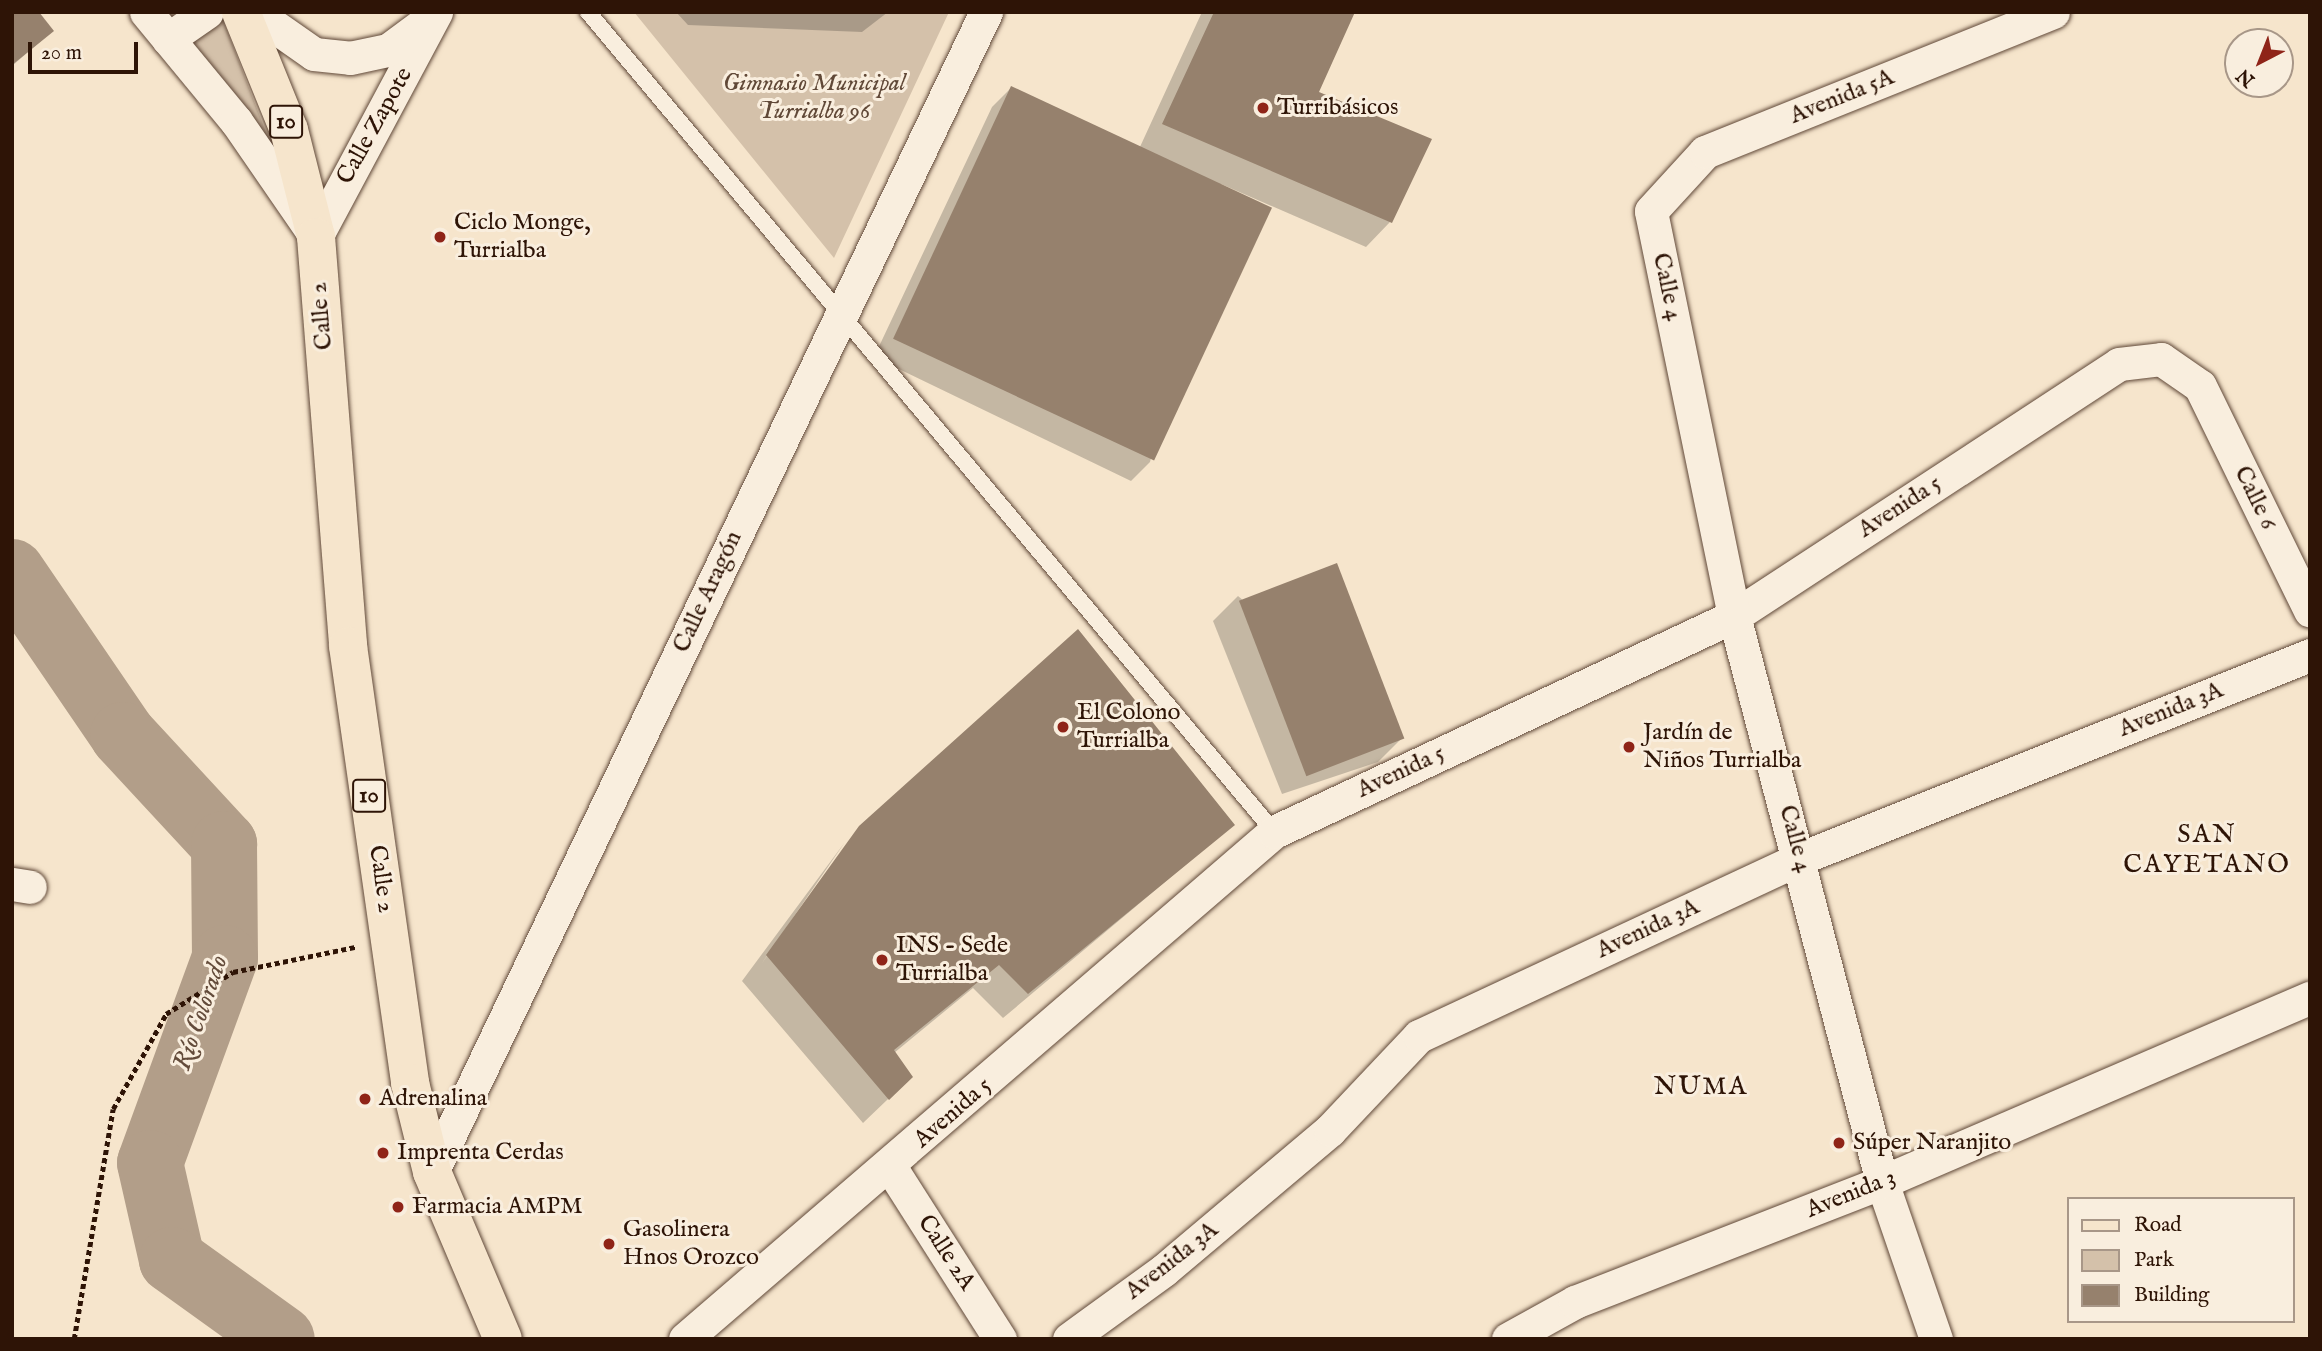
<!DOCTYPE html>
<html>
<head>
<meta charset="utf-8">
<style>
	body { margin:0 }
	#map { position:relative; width:2322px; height:1351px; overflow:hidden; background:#f6e5cc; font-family:"IM FELL English",serif }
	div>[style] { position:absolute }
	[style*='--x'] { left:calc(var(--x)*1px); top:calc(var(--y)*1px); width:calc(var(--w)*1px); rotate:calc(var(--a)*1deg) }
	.green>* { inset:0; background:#d4c1aa }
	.shadow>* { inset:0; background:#0003 }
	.river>* { height:66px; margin:-33px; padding:0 33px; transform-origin:33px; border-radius:33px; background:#b29e89 }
	.building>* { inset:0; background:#96816d; transform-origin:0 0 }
	.path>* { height:4.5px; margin-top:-2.25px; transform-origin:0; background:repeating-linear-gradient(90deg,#2e1406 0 5px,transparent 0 8.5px) }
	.roads { filter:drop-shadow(0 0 2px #604838) drop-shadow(0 0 2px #604838) }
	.lane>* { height:16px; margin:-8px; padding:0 8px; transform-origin:8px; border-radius:8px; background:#f9eede }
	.street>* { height:33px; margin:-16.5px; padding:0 16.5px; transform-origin:16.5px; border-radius:16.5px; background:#f9eede }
	.primary>* { height:38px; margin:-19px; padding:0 19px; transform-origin:19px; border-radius:19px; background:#f6e5cc }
	.dots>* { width:19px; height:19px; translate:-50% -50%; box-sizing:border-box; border:4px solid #f9eede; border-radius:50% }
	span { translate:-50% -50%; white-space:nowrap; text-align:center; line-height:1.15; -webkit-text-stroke:6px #f9eede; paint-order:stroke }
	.shield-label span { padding:2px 5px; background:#f9eede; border:2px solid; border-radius:5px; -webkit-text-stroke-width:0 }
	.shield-label { font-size:23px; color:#2e1406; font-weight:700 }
	.park-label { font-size:24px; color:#604837; font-style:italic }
	.street-label { font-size:24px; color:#2e1406 }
	.poi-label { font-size:24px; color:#2e1406 }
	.left { translate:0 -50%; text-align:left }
	.neighbourhood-label { font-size:26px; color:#2e1406; letter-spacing:2px }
	.water-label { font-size:26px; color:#634b3a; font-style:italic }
	.frame { position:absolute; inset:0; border:14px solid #2e1406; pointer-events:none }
	.legend { position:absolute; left:2067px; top:1197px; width:228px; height:126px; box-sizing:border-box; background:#f9eede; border:2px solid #a89788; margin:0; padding:9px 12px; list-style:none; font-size:21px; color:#2e1406 }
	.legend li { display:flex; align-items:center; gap:14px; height:35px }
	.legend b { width:35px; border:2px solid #a89788 }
	.north { position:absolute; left:2224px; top:28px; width:70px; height:70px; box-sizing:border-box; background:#f9eede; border:2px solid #a89788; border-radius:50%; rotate:222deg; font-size:19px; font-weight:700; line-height:28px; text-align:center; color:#2e1406 }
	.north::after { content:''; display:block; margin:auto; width:24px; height:32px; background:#8f2418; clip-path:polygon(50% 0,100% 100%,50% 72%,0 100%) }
	.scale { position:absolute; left:28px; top:42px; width:110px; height:32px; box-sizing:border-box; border:4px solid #2e1406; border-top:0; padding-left:9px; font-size:21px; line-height:24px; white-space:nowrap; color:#2e1406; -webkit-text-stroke:5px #f9eede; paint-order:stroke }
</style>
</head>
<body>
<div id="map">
	<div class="green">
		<div style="clip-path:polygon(156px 12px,220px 12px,280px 169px)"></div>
		<div style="clip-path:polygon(634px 12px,949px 12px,834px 258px)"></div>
	</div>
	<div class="shadow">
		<div style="clip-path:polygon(12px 12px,52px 31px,12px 66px)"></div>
		<div style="clip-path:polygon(676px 12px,888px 12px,862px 32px,688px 25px)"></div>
		<div style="clip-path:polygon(1202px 12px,1353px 12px,1317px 93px,1390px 222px,1366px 247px,1221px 184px,1150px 462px,1131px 481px,874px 357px,992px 107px,1011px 88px,1139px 149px)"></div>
		<div style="clip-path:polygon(1238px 596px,1403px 737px,1378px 762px,1282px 794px,1213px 621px)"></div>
		<div style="clip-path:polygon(1233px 825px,1003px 1018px,973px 988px,894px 1053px,911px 1077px,863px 1123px,742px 981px,845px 842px,762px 963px,859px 829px)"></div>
	</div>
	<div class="river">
		<div style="--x:12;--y:572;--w:197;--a:55.7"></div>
		<div style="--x:123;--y:735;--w:149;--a:47.2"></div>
		<div style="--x:224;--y:844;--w:114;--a:89.5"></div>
		<div style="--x:225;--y:958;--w:218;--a:110.1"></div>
		<div style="--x:150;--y:1163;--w:99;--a:77.2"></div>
		<div style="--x:172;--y:1260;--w:135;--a:35.7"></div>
	</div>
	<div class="building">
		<div style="clip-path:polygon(12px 12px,39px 12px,54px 31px,12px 65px)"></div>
		<div style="clip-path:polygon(1214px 12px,1355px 12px,1319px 92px,1432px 139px,1392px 223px,1162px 124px)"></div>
		<div style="left:1011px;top:86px;width:288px;height:279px;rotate:25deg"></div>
		<div style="left:1337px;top:563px;width:188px;height:105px;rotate:69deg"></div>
		<div style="clip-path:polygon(1078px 629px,1235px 825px,1028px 994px,999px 965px,894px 1050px,913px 1077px,889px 1100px,766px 955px,859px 826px)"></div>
	</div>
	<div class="path">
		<div style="--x:74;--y:1339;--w:233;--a:-80.4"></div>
		<div style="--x:113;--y:1109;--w:109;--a:-60.8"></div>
		<div style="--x:166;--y:1014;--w:79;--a:-32.1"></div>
		<div style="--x:233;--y:972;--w:125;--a:-11.6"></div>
	</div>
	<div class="roads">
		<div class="lane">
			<div style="--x:588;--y:12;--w:1069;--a:50.08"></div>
		</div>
		<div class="street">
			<div style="--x:146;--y:12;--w:141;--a:50.5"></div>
			<div style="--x:236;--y:121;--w:141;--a:55.4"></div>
			<div style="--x:316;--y:237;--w:255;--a:-61.9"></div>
			<div style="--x:254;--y:12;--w:73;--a:35"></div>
			<div style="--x:314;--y:54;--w:36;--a:6"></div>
			<div style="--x:350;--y:58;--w:39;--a:-12"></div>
			<div style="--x:388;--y:50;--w:52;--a:-36.4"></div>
			<div style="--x:168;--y:39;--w:47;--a:-34.7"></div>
			<div style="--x:12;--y:884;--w:18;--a:9"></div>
			<div style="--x:891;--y:1168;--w:203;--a:57.5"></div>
			<div style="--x:432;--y:1172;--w:1286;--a:-64.47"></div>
			<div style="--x:685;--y:1339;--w:777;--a:-40.72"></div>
			<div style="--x:1274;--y:832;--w:508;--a:-25.15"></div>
			<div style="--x:1734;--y:616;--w:460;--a:-33.2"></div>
			<div style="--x:2119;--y:364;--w:42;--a:-6.8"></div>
			<div style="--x:2161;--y:359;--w:47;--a:34.7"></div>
			<div style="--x:2200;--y:386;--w:250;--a:63.9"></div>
			<div style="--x:1069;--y:1339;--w:117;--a:-36"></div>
			<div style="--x:1164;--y:1270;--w:217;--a:-40.1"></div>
			<div style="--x:1330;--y:1130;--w:129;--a:-46.6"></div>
			<div style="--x:1419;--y:1036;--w:421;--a:-25"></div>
			<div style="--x:1801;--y:858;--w:548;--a:-21.74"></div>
			<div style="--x:1508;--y:1339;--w:77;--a:-28.9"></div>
			<div style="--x:1575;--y:1302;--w:330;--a:-21.3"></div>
			<div style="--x:1882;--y:1182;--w:466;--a:-23.3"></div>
			<div style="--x:1936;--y:1339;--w:166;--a:-109"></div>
			<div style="--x:1882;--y:1182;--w:585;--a:-104.65"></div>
			<div style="--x:1734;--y:616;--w:413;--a:-101.6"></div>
			<div style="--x:1651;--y:211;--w:80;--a:-47.5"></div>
			<div style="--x:1705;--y:152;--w:375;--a:-21.9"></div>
		</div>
		<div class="primary">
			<div style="--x:241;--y:12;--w:127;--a:67.9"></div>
			<div style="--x:289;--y:130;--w:110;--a:75.8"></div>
			<div style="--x:316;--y:237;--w:410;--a:85.5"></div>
			<div style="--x:348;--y:646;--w:441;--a:81.9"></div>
			<div style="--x:410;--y:1083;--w:92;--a:76.1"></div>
			<div style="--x:432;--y:1172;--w:181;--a:67"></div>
		</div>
	</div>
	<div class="dots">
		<div style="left:1263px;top:108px;background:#8f2418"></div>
		<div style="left:440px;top:237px;background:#8f2418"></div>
		<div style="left:1063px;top:727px;background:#8f2418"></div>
		<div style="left:1629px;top:747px;background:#8f2418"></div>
		<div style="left:882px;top:960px;background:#8f2418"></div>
		<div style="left:365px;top:1099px;background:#8f2418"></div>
		<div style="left:1839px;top:1143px;background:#8f2418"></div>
		<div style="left:383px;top:1153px;background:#8f2418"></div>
		<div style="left:398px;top:1207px;background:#8f2418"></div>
		<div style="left:609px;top:1244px;background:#8f2418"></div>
	</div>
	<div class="shield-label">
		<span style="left:286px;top:122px">10</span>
		<span style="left:369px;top:796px">10</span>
	</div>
	<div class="park-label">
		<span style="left:814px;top:98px">Gimnasio Municipal<br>Turrialba 96</span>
	</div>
	<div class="street-label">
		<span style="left:1842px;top:97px;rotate:-22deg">Avenida 5A</span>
		<span style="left:375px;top:126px;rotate:-61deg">Calle Zapote</span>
		<span style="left:1667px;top:287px;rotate:78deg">Calle 4</span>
		<span style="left:322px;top:316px;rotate:-95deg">Calle 2</span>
		<span style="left:2255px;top:498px;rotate:64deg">Calle 6</span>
		<span style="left:1900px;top:507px;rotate:-33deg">Avenida 5</span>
		<span style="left:708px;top:592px;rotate:-65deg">Calle Aragón</span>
		<span style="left:2171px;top:710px;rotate:-22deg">Avenida 3A</span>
		<span style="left:1401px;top:772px;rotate:-25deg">Avenida 5</span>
		<span style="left:1795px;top:839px;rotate:75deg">Calle 4</span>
		<span style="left:381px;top:879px;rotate:82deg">Calle 2</span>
		<span style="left:1648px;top:929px;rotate:-25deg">Avenida 3A</span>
		<span style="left:953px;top:1113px;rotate:-41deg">Avenida 5</span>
		<span style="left:1851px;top:1194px;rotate:-22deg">Avenida 3</span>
		<span style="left:946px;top:1253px;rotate:57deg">Calle 2A</span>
		<span style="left:1172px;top:1261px;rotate:-38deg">Avenida 3A</span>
	</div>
	<div class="poi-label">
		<span class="left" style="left:1277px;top:108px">Turribásicos</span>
		<span class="left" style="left:454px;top:237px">Ciclo Monge,<br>Turrialba</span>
		<span class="left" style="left:1077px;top:727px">El Colono<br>Turrialba</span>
		<span class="left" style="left:1643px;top:747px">Jardín de<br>Niños Turrialba</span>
		<span class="left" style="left:896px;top:960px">INS - Sede<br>Turrialba</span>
		<span class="left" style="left:379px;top:1099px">Adrenalina</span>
		<span class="left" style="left:1853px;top:1143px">Súper Naranjito</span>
		<span class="left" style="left:397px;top:1153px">Imprenta Cerdas</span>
		<span class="left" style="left:412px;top:1207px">Farmacia AMPM</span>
		<span class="left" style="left:623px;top:1244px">Gasolinera<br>Hnos Orozco</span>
	</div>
	<div class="neighbourhood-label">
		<span style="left:2207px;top:850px">SAN<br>CAYETANO</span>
		<span style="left:1701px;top:1087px">NUMA</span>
	</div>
	<div class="water-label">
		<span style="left:201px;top:1013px;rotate:-71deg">Río Colorado</span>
	</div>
	<div class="frame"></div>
	<ul class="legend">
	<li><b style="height:9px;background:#f6e5cc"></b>Road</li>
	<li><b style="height:19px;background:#d4c1aa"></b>Park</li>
	<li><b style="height:19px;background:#96816d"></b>Building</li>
	</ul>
	<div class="north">N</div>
	<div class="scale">20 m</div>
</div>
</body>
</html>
